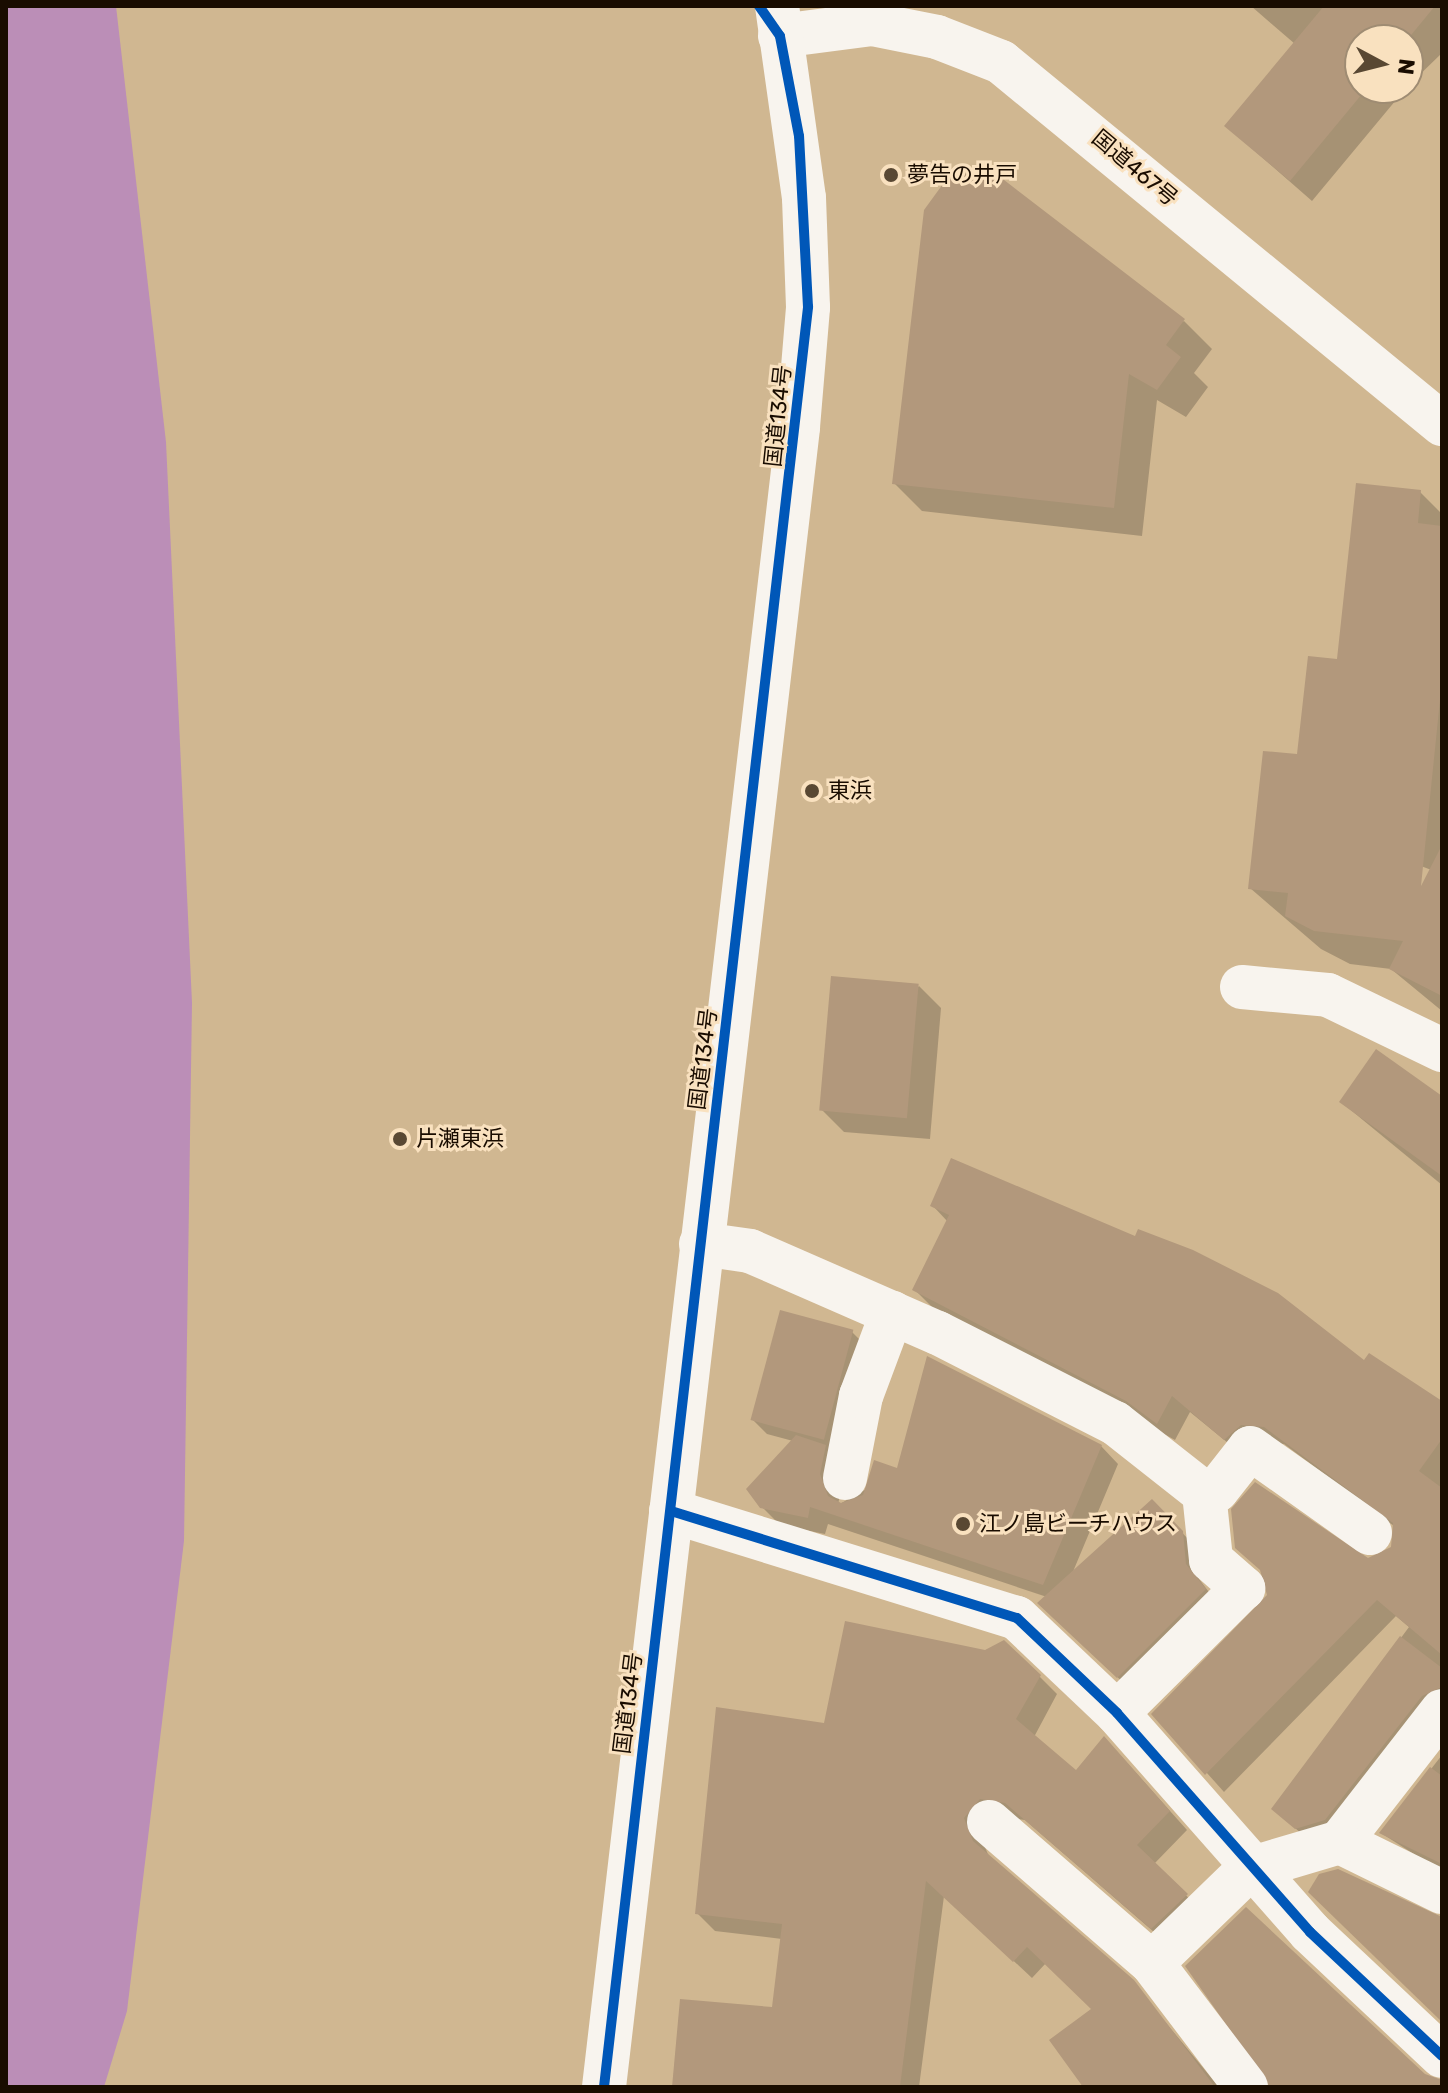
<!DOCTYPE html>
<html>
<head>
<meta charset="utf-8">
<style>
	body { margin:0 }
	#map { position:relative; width:1448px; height:2093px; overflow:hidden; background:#d0b791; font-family:Rubik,"Noto Sans JP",sans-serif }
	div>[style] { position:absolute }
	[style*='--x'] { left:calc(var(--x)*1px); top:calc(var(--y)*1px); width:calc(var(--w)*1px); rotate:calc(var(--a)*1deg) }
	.water>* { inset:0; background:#bb8eb7 }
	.shadow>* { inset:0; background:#0003 }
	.building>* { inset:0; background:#b2987c; transform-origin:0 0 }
	.minor>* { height:44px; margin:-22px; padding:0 22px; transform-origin:22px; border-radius:22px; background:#f8f4ee }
	.highway>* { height:44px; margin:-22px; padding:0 22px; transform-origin:22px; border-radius:22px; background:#f8f4ee }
	.cycleway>* { height:10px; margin:-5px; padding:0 5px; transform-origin:5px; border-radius:5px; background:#0057b8 }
	.dots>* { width:22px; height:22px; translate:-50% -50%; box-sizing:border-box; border:4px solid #f9e1bf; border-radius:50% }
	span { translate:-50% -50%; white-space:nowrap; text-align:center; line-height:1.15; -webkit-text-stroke:6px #f9e1bf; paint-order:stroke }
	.street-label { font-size:22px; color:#190c00 }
	.poi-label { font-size:22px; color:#190c00 }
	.left { translate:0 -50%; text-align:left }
	.frame { position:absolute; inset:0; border:8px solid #190c00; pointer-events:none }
	.north { position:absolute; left:1344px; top:24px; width:80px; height:80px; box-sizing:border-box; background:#f9e1bf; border:2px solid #9f8c73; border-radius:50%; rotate:97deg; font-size:22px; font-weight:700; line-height:32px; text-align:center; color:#190c00 }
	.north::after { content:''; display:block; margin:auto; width:28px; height:36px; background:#594833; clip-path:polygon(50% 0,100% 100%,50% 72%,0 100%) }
</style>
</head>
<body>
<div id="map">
	<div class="water">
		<div style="clip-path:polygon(6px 6px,116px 6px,166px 442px,192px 1003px,184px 1541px,127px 2011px,104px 2087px,6px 2087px)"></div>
	</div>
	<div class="shadow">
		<div style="clip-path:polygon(1251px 6px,1442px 6px,1442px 53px,1408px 86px,1408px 40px,1360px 40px,1360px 88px,1406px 88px,1312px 201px,1226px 126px,1295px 44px)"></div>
		<div style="clip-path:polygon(1184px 321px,1212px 349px,1194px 373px,1208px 387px,1186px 417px,1157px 400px,1142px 536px,922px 511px,894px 483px)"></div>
		<div style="clip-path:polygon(1420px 492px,1442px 514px,1442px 874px,1405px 860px,1391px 891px,1442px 917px,1442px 1011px,1391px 969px,1350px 964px,1321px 949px,1250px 888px,1339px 661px)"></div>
		<div style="clip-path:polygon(919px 986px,941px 1008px,930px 1139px,844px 1132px,822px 1110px)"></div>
		<div style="clip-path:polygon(1442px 1098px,1442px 1185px,1341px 1102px)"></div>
		<div style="clip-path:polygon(933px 1206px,1365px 1363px,1369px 1356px,1442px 1402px,1442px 1712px,1315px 1846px,1274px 1809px,1409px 1627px,1396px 1616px,1224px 1792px,1154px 1714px,1393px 1548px,1394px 1526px,1284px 1444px,1259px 1442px,1244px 1456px,1190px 1412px,1175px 1440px,933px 1308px,915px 1290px,948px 1222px)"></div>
		<div style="clip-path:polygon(852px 1332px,867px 1347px,838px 1505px,898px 1471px,1101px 1446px,1118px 1464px,1072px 1574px,1152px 1502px,1196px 1547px,1199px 1579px,1218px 1604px,1131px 1690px,1053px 1616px,1047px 1597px,828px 1524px,825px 1534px,780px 1525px,762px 1507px,793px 1441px,767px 1434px,752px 1419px)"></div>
		<div style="clip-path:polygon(1039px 1676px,1057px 1694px,1034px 1737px,1076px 1772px,1121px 1756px,1187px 1830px,1154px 1864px,1204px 1913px,1170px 1946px,1025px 1820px,998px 1816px,981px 1837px,989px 1857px,1132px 1982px,1219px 2087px,1086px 2087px,1094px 2009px,1046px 1963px,1032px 1978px,944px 1896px,919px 2087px,674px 2087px,774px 2009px,782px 1939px,715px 1931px,697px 1913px,825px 1726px)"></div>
		<div style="clip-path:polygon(1442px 1755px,1442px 1872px,1381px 1833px)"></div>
	</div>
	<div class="building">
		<div style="clip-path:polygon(1324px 6px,1435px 6px,1407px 40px,1360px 40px,1360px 88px,1367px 88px,1290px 181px,1224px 126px)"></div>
		<div style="clip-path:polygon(974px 170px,995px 173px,1185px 319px,1166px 345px,1181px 357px,1157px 390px,1129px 374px,1114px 508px,892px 484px,924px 210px,948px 177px)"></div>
		<div style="clip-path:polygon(1356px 483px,1421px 490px,1418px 523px,1442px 526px,1440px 700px,1421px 886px,1442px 845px,1442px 996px,1389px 969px,1403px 941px,1314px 931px,1285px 916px,1288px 893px,1248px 889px,1263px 751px,1297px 754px,1308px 656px,1337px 659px)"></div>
		<div style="left:831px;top:976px;width:88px;height:135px;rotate:5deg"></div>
		<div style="clip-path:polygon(1376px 1049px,1442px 1096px,1442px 1176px,1339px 1102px)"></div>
		<div style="clip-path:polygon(951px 1158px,1135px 1236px,1138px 1229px,1193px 1250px,1278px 1293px,1364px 1360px,1369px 1353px,1442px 1401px,1442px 1439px,1419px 1471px,1442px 1488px,1442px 1655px,1377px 1600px,1205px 1775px,1151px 1714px,1267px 1595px,1260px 1570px,1235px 1548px,1231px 1509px,1255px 1482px,1368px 1558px,1391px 1547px,1393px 1523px,1264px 1427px,1241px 1425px,1224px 1440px,1172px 1396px,1157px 1424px,1126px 1401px,912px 1290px,949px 1215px,930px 1206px)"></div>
		<div style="left:780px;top:1310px;width:76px;height:114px;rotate:15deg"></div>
		<div style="clip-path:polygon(927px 1356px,1102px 1445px,1043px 1585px,810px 1507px,808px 1518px,760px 1508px,746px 1489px,796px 1435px,826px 1445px,820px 1474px,828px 1496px,841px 1503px,863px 1495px,874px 1460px,897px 1468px)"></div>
		<div style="clip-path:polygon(1152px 1499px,1183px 1531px,1186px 1564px,1206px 1589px,1117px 1678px,1037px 1603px)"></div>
		<div style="clip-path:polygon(845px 1621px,985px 1650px,1004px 1640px,1041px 1675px,1016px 1719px,1076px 1770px,1104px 1736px,1170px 1811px,1137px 1845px,1188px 1894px,1151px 1929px,1005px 1803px,980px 1799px,964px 1818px,973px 1841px,1134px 1980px,1215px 2087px,1083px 2087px,1049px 2040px,1091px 2009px,1027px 1947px,1013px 1962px,926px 1881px,900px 2087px,672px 2087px,680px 1999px,772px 2007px,782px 1924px,695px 1914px,716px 1707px,824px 1723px)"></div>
		<div style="clip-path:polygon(1400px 1636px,1442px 1668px,1442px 1687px,1422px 1696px,1325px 1820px,1295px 1829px,1271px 1809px)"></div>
		<div style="clip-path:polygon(1430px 1767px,1442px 1776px,1442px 1864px,1379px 1833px)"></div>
		<div style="clip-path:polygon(1338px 1869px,1442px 1917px,1442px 2022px,1308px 1892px,1319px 1874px)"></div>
		<div style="clip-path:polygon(1246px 1907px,1425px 2074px,1442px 2080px,1442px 2087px,1270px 2087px,1185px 1966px)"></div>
	</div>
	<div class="minor">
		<div style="--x:1242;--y:987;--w:86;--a:5.3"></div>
		<div style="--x:1328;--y:995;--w:127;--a:25.8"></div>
		<div style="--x:701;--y:1244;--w:49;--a:8.1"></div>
		<div style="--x:750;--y:1251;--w:205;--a:23.6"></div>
		<div style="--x:938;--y:1333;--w:199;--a:27"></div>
		<div style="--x:1115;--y:1423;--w:113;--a:38.2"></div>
		<div style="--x:1204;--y:1493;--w:67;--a:84"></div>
		<div style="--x:1211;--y:1560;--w:43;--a:41.2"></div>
		<div style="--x:1243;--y:1588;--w:177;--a:135.2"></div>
		<div style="--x:845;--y:1478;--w:84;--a:-79"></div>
		<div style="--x:861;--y:1396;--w:89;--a:-69.5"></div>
		<div style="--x:1204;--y:1493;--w:13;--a:-13"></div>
		<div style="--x:1217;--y:1490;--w:53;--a:-51.8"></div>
		<div style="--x:1250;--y:1448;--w:147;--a:35.3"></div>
		<div style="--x:671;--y:1511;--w:362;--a:17.2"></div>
		<div style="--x:1017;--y:1618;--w:138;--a:43.5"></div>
		<div style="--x:1117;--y:1713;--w:292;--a:48.6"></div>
		<div style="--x:1310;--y:1932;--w:181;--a:43.2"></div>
		<div style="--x:1442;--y:1711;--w:166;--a:127.9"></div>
		<div style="--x:1340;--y:1842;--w:114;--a:26.1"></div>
		<div style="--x:989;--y:1822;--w:216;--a:40.9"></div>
		<div style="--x:1246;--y:2087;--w:156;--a:-127.2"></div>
		<div style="--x:1152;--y:1963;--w:135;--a:-44.1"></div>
		<div style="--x:1249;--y:1869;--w:95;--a:-16.5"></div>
	</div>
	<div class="highway">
		<div style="--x:780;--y:36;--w:93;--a:-7.4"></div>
		<div style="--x:872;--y:24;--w:66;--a:11.3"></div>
		<div style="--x:937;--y:37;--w:69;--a:21.3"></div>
		<div style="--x:1001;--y:62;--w:571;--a:39.38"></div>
		<div style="--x:604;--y:2087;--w:1671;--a:-83.33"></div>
		<div style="--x:798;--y:427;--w:120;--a:-85.2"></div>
		<div style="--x:808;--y:307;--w:109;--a:-92.1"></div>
		<div style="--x:804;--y:198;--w:194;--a:-98"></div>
	</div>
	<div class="cycleway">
		<div style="--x:671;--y:1511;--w:362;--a:17.2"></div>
		<div style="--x:1017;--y:1618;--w:138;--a:43.5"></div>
		<div style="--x:1117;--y:1713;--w:292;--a:48.6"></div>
		<div style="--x:1310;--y:1932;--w:181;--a:43.2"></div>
		<div style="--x:604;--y:2087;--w:1792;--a:-83.46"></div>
		<div style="--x:808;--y:307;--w:171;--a:-93"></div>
		<div style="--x:799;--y:136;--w:102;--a:-100.8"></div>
		<div style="--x:780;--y:36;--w:37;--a:-125"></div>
	</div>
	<div class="dots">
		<div style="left:891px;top:175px;background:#594833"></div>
		<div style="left:812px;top:791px;background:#594833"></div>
		<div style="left:400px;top:1139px;background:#594833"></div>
		<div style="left:963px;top:1524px;background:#594833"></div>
	</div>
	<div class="street-label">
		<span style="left:1135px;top:168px;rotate:40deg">国道467号</span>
		<span style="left:778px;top:416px;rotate:-84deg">国道134号</span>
		<span style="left:703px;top:1059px;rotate:-83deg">国道134号</span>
		<span style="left:628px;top:1703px;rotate:-83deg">国道134号</span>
	</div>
	<div class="poi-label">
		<span class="left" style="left:907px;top:175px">夢告の井戸</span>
		<span class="left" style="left:828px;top:791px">東浜</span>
		<span class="left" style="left:416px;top:1139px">片瀬東浜</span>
		<span class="left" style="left:979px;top:1524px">江ノ島ビーチハウス</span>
	</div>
	<div class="frame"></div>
	<div class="north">N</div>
</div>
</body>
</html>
